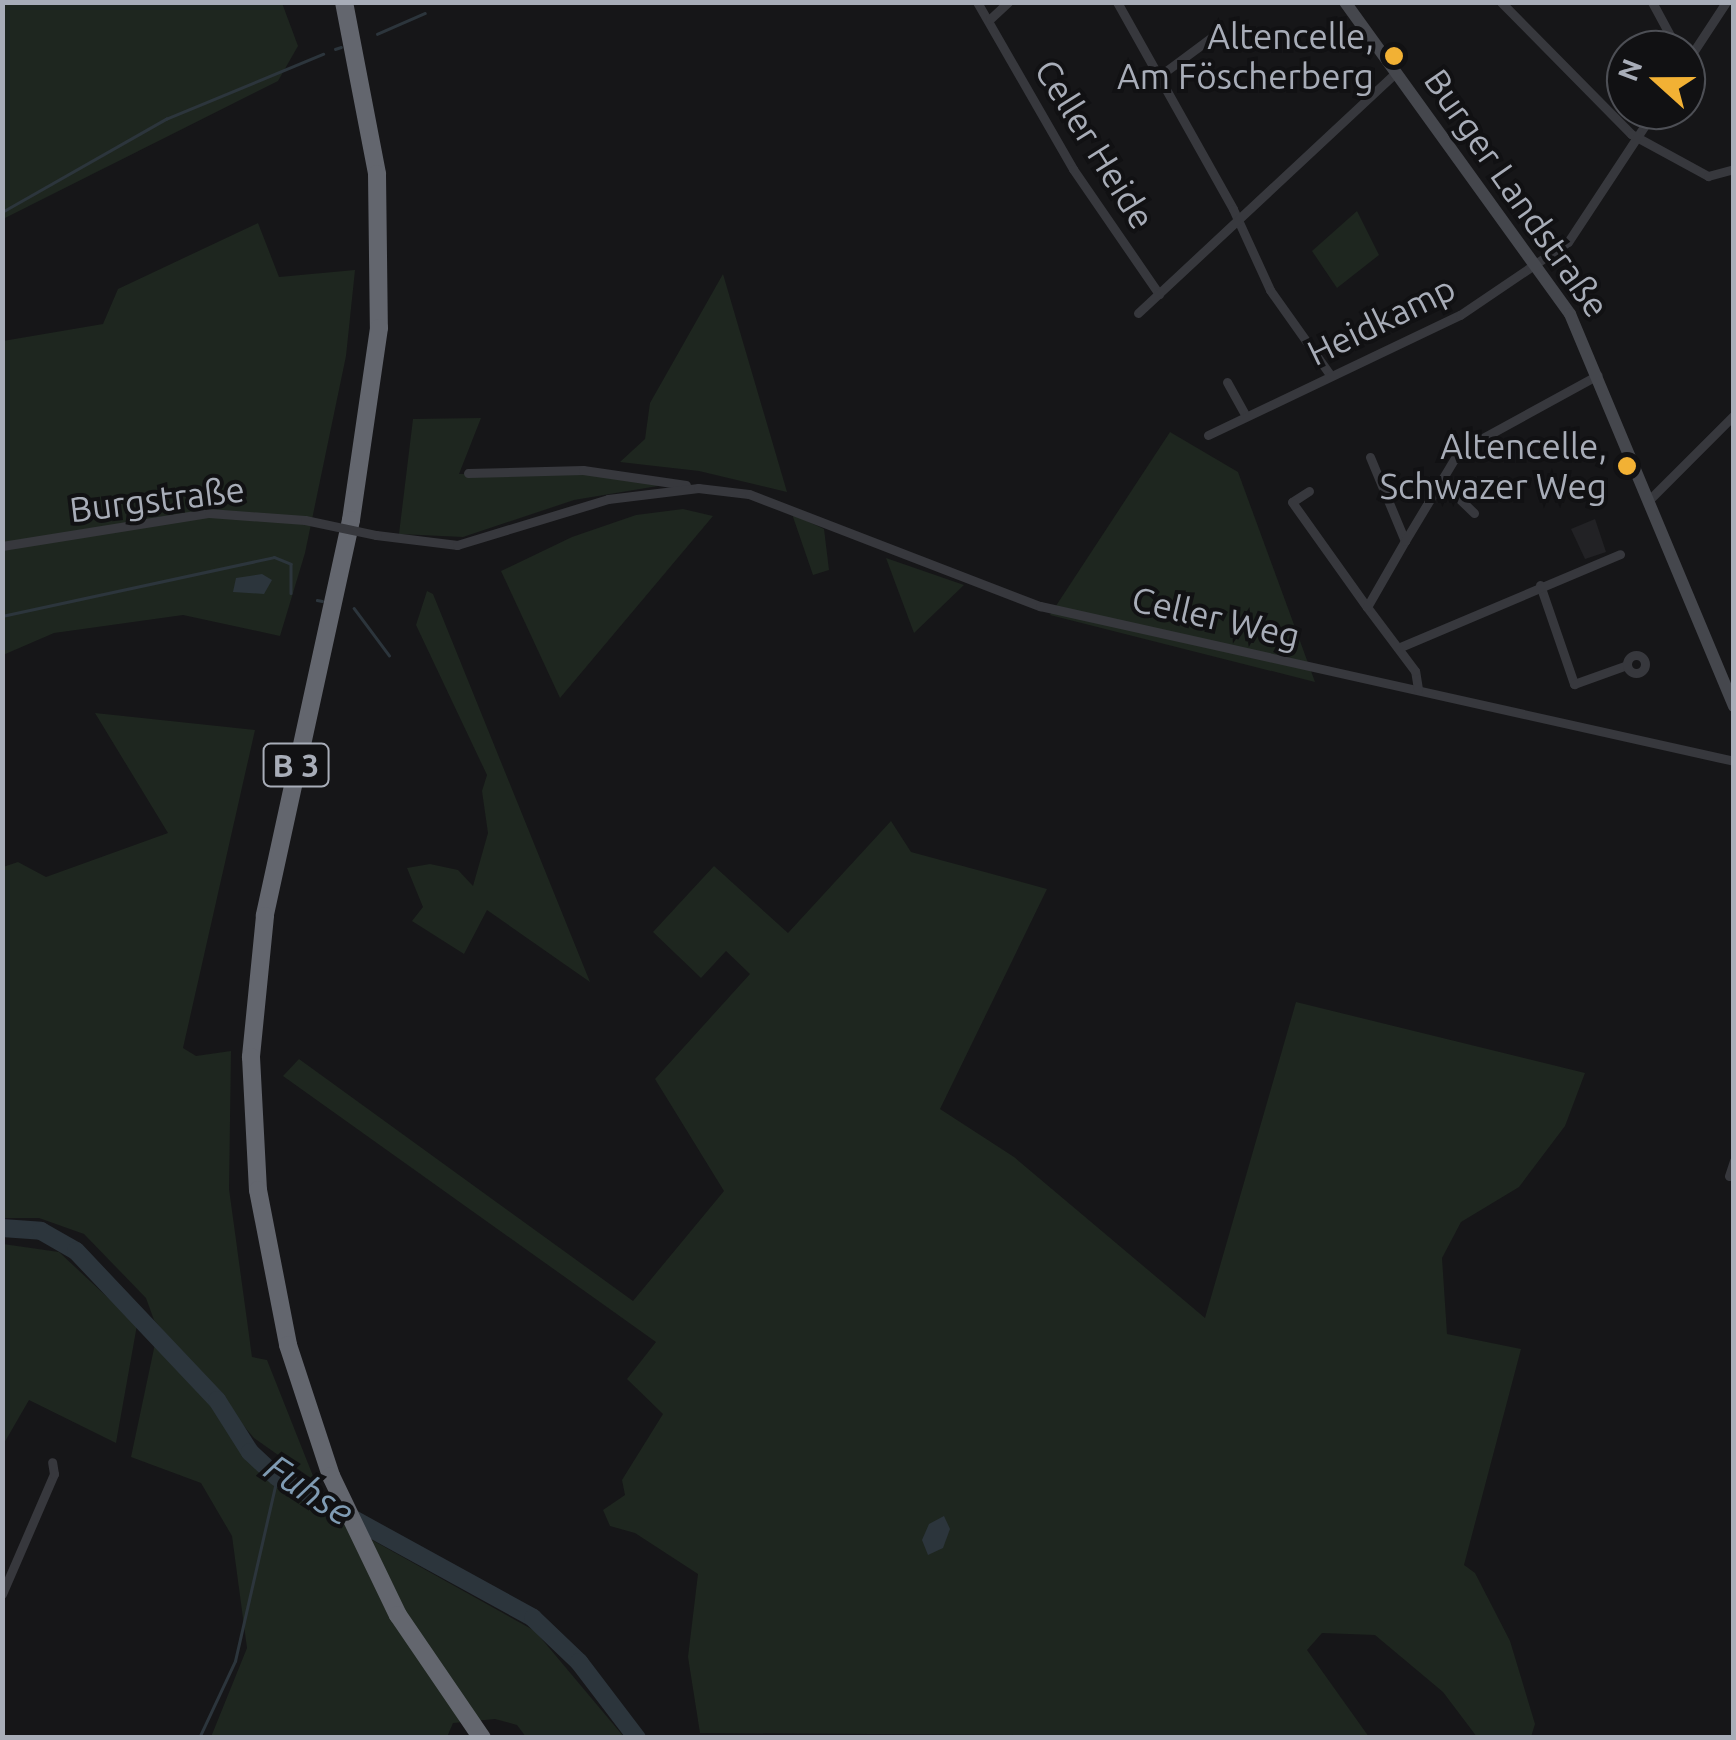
<!DOCTYPE html>
<html>
<head>
<meta charset="utf-8">
<style>
	body { margin:0 }
	#map { position:relative; width:1736px; height:1740px; overflow:hidden; background:#161618; font-family:Ubuntu,sans-serif }
	div>[style] { position:absolute }
	[style*='--x'] { left:calc(var(--x)*1px); top:calc(var(--y)*1px); width:calc(var(--w)*1px); rotate:calc(var(--a)*1deg) }
	.built>* { inset:0; background:#222225 }
	.green>* { inset:0; background:#1e261f }
	.water>* { inset:0; background:#2c353c }
	.stream>* { height:2.5px; margin:-1.25px; padding:0 1.25px; transform-origin:1.25px; border-radius:1.25px; background:#2c353c }
	.river>* { height:18px; margin:-9px; padding:0 9px; transform-origin:9px; border-radius:9px; background:#2c353c }
	.street>* { height:9px; margin:-4.5px; padding:0 4.5px; transform-origin:4.5px; border-radius:4.5px; background:#37383d }
	.street>.ring { margin:-4.5px; padding:0; box-sizing:content-box; background:none; border:9px solid #37383d; border-radius:50% }
	.secondary>* { height:12px; margin:-6px; padding:0 6px; transform-origin:6px; border-radius:6px; background:#45474d }
	.highway>* { height:18px; margin:-9px; padding:0 9px; transform-origin:9px; border-radius:9px; background:#63666e }
	.street-bridge>* { height:9px; margin:-4.5px; padding:0 4.5px; transform-origin:4.5px; border-radius:4.5px; background:#37383d }
	.dots>* { width:28px; height:28px; translate:-50% -50%; box-sizing:border-box; border:5px solid #111113; border-radius:50% }
	span { translate:-50% -50%; white-space:nowrap; text-align:center; line-height:1.15; -webkit-text-stroke:8px #111113; paint-order:stroke }
	.shield-label span { padding:2px 8px; background:#111113; border:2px solid; border-radius:8px; -webkit-text-stroke-width:0 }
	.shield-label { font-size:32px; color:#a8adb8; font-weight:700 }
	.poi-label { font-size:35px; color:#a8adb8 }
	.right { translate:-100% -50%; text-align:right }
	.street-label { font-size:35px; color:#a8adb8 }
	.water-label { font-size:38px; color:#7f9bb3; font-style:italic }
	.frame { position:absolute; inset:0; border:5px solid #a8adb8; pointer-events:none }
	.north { position:absolute; left:1606px; top:30px; width:100px; height:100px; box-sizing:border-box; background:#111113; border:2px solid #4d4f55; border-radius:50%; rotate:291deg; font-size:28px; font-weight:700; line-height:40px; text-align:center; color:#a8adb8 }
	.north::after { content:''; display:block; margin:auto; width:35px; height:45px; background:#f2b134; clip-path:polygon(50% 0,100% 100%,50% 72%,0 100%) }
</style>
</head>
<body>
<div id="map">
	<div class="built">
		<div style="clip-path:polygon(1595px 519px,1606px 552px,1585px 559px,1571px 529px)"></div>
	</div>
	<div class="green">
		<div style="clip-path:polygon(2px 3px,282px 3px,298px 46px,278px 81px,3px 219px)"></div>
		<div style="clip-path:polygon(1357px 211px,1379px 255px,1337px 288px,1312px 251px)"></div>
		<div style="clip-path:polygon(258px 223px,279px 277px,355px 270px,346px 356px,305px 553px,280px 636px,183px 615px,54px 633px,3px 655px,3px 341px,103px 324px,118px 289px)"></div>
		<div style="clip-path:polygon(723px 274px,787px 492px,699px 471px,620px 462px,645px 439px,650px 403px)"></div>
		<div style="clip-path:polygon(481px 418px,459px 474px,582px 474px,670px 484px,574px 500px,463px 537px,399px 534px,413px 419px)"></div>
		<div style="clip-path:polygon(1170px 432px,1238px 472px,1315px 682px,1050px 615px)"></div>
		<div style="clip-path:polygon(683px 509px,713px 516px,560px 698px,501px 571px,572px 537px,636px 515px)"></div>
		<div style="clip-path:polygon(792px 514px,824px 529px,829px 570px,813px 575px)"></div>
		<div style="clip-path:polygon(886px 558px,964px 585px,914px 633px)"></div>
		<div style="clip-path:polygon(427px 591px,433px 594px,590px 982px,487px 910px,464px 954px,412px 921px,423px 907px,407px 868px,430px 864px,458px 870px,473px 886px,488px 833px,482px 791px,487px 775px,416px 625px)"></div>
		<div style="clip-path:polygon(95px 713px,255px 730px,183px 1048px,196px 1056px,231px 1051px,229px 1189px,252px 1357px,267px 1360px,315px 1481px,254px 1438px,154px 1320px,146px 1298px,84px 1234px,39px 1218px,3px 1218px,3px 867px,18px 862px,46px 877px,168px 833px)"></div>
		<div style="clip-path:polygon(891px 821px,911px 852px,1047px 889px,940px 1109px,1014px 1157px,1205px 1318px,1296px 1002px,1585px 1073px,1565px 1126px,1519px 1187px,1461px 1222px,1442px 1258px,1447px 1334px,1521px 1349px,1464px 1565px,1475px 1573px,1510px 1641px,1535px 1724px,1531px 1737px,1477px 1737px,1443px 1692px,1375px 1635px,1322px 1633px,1307px 1650px,1369px 1737px,700px 1733px,688px 1657px,698px 1574px,635px 1533px,610px 1526px,603px 1510px,625px 1495px,622px 1480px,663px 1414px,627px 1379px,656px 1342px,283px 1076px,299px 1059px,633px 1301px,724px 1191px,655px 1079px,750px 974px,726px 951px,701px 978px,653px 932px,714px 866px,788px 933px)"></div>
		<div style="clip-path:polygon(3px 1244px,59px 1252px,137px 1325px,116px 1443px,29px 1400px,3px 1445px)"></div>
		<div style="clip-path:polygon(156px 1339px,207px 1395px,252px 1465px,297px 1498px,535px 1631px,624px 1737px,526px 1737px,517px 1725px,495px 1719px,453px 1723px,447px 1737px,211px 1737px,247px 1648px,232px 1536px,201px 1483px,131px 1457px)"></div>
	</div>
	<div class="water">
		<div style="clip-path:polygon(262px 574px,272px 580px,264px 594px,233px 592px,236px 578px)"></div>
		<div style="clip-path:polygon(944px 1516px,950px 1529px,943px 1548px,928px 1555px,922px 1540px,929px 1524px)"></div>
	</div>
	<div class="stream">
		<div style="--x:377;--y:34;--w:52;--a:-23.6"></div>
		<div style="--x:335;--y:49;--w:6;--a:-18"></div>
		<div style="--x:2;--y:212;--w:189;--a:-29.6"></div>
		<div style="--x:166;--y:119;--w:170;--a:-22.5"></div>
		<div style="--x:317;--y:600;--w:5;--a:11"></div>
		<div style="--x:354;--y:608;--w:59;--a:53.3"></div>
		<div style="--x:2;--y:616;--w:278;--a:-12.2"></div>
		<div style="--x:274;--y:557;--w:18;--a:22"></div>
		<div style="--x:291;--y:564;--w:29;--a:90"></div>
		<div style="--x:199;--y:1738;--w:85;--a:-64.9"></div>
		<div style="--x:235;--y:1661;--w:189;--a:-77.1"></div>
	</div>
	<div class="river">
		<div style="--x:2;--y:1228;--w:39;--a:4"></div>
		<div style="--x:41;--y:1231;--w:40;--a:29.7"></div>
		<div style="--x:76;--y:1251;--w:205;--a:46.6"></div>
		<div style="--x:217;--y:1400;--w:62;--a:57.6"></div>
		<div style="--x:250;--y:1452;--w:37;--a:43"></div>
		<div style="--x:277;--y:1477;--w:292;--a:28.8"></div>
		<div style="--x:533;--y:1618;--w:64;--a:43.7"></div>
		<div style="--x:579;--y:1662;--w:96;--a:52.7"></div>
	</div>
	<div class="street">
		<div style="--x:977;--y:2;--w:193;--a:60.1"></div>
		<div style="--x:1073;--y:169;--w:152;--a:55.5"></div>
		<div style="--x:1117;--y:2;--w:237;--a:60.7"></div>
		<div style="--x:1233;--y:209;--w:89;--a:65.4"></div>
		<div style="--x:1270;--y:290;--w:105;--a:54.7"></div>
		<div style="--x:1501;--y:2;--w:185;--a:45.4"></div>
		<div style="--x:1631;--y:134;--w:88;--a:28.6"></div>
		<div style="--x:1708;--y:176;--w:27;--a:-15"></div>
		<div style="--x:1652;--y:2;--w:55;--a:61.6"></div>
		<div style="--x:990;--y:19;--w:25;--a:-43"></div>
		<div style="--x:1686;--y:63;--w:73;--a:-56.7"></div>
		<div style="--x:1158;--y:77;--w:72;--a:-36.6"></div>
		<div style="--x:1138;--y:313;--w:353;--a:-43"></div>
		<div style="--x:1227;--y:382;--w:39;--a:61"></div>
		<div style="--x:1208;--y:435;--w:279;--a:-25.5"></div>
		<div style="--x:1460;--y:315;--w:130;--a:-34.1"></div>
		<div style="--x:1568;--y:242;--w:158;--a:-56.6"></div>
		<div style="--x:1370;--y:457;--w:91;--a:67.4"></div>
		<div style="--x:468;--y:473;--w:115;--a:-1.5"></div>
		<div style="--x:583;--y:470;--w:104;--a:8.3"></div>
		<div style="--x:1441;--y:481;--w:46;--a:44.1"></div>
		<div style="--x:1309;--y:491;--w:20;--a:147"></div>
		<div style="--x:1292;--y:502;--w:129;--a:54.5"></div>
		<div style="--x:1650;--y:499;--w:119;--a:-45"></div>
		<div style="--x:376;--y:535;--w:82;--a:7"></div>
		<div style="--x:457;--y:545;--w:158;--a:-16.9"></div>
		<div style="--x:608;--y:499;--w:91;--a:-7"></div>
		<div style="--x:698;--y:488;--w:51;--a:6.7"></div>
		<div style="--x:749;--y:494;--w:312;--a:21.1"></div>
		<div style="--x:1040;--y:606;--w:711;--a:12.59"></div>
		<div style="--x:2;--y:546;--w:210;--a:-9.1"></div>
		<div style="--x:209;--y:513;--w:96;--a:4.2"></div>
		<div style="--x:1540;--y:585;--w:105;--a:71"></div>
		<div style="--x:1574;--y:684;--w:56;--a:-19.7"></div>
		<div style="--x:1398;--y:648;--w:241;--a:-22.9"></div>
		<div class="ring" style="left:1627px;top:655px;width:9px;height:9px"></div>
		<div style="--x:1418;--y:689;--w:18;--a:-99"></div>
		<div style="--x:1415;--y:671;--w:80;--a:-126.9"></div>
		<div style="--x:1367;--y:607;--w:76;--a:-60.1"></div>
		<div style="--x:1405;--y:541;--w:105;--a:-59"></div>
		<div style="--x:1459;--y:451;--w:158;--a:-28.7"></div>
		<div style="--x:1729;--y:1176;--w:16;--a:-72"></div>
		<div style="--x:2;--y:1594;--w:131;--a:-66.6"></div>
		<div style="--x:54;--y:1474;--w:12;--a:-99"></div>
	</div>
	<div class="secondary">
		<div style="--x:1345;--y:2;--w:385;--a:54.2"></div>
		<div style="--x:1570;--y:314;--w:425;--a:67.3"></div>
	</div>
	<div class="highway">
		<div style="--x:344;--y:2;--w:175;--a:79.1"></div>
		<div style="--x:377;--y:174;--w:154;--a:89.3"></div>
		<div style="--x:379;--y:328;--w:194;--a:98.3"></div>
		<div style="--x:351;--y:520;--w:405;--a:102.3"></div>
		<div style="--x:265;--y:916;--w:142;--a:95.7"></div>
		<div style="--x:251;--y:1057;--w:133;--a:87"></div>
		<div style="--x:258;--y:1190;--w:158;--a:79"></div>
		<div style="--x:288;--y:1345;--w:138;--a:71.8"></div>
		<div style="--x:331;--y:1476;--w:154;--a:64.3"></div>
		<div style="--x:398;--y:1615;--w:149;--a:55.7"></div>
	</div>
	<div class="street-bridge">
		<div style="--x:305;--y:520;--w:73;--a:11.9"></div>
	</div>
	<div class="dots">
		<div style="left:1394px;top:56px;background:#f2b134"></div>
		<div style="left:1627px;top:466px;background:#f2b134"></div>
	</div>
	<div class="shield-label">
		<span style="left:296px;top:765px">B 3</span>
	</div>
	<div class="poi-label">
		<span class="right" style="left:1374px;top:56px">Altencelle,<br>Am Föscherberg</span>
		<span class="right" style="left:1607px;top:466px">Altencelle,<br>Schwazer Weg</span>
	</div>
	<div class="street-label">
		<span style="left:1095px;top:144px;rotate:58deg">Celler Heide</span>
		<span style="left:1517px;top:193px;rotate:55deg">Burger Landstraße</span>
		<span style="left:1381px;top:320px;rotate:-26deg">Heidkamp</span>
		<span style="left:157px;top:499px;rotate:-7deg">Burgstraße</span>
		<span style="left:1216px;top:617px;rotate:13deg">Celler Weg</span>
	</div>
	<div class="water-label">
		<span style="left:309px;top:1490px;rotate:33deg">Fuhse</span>
	</div>
	<div class="frame"></div>
	<div class="north">N</div>
</div>
</body>
</html>
